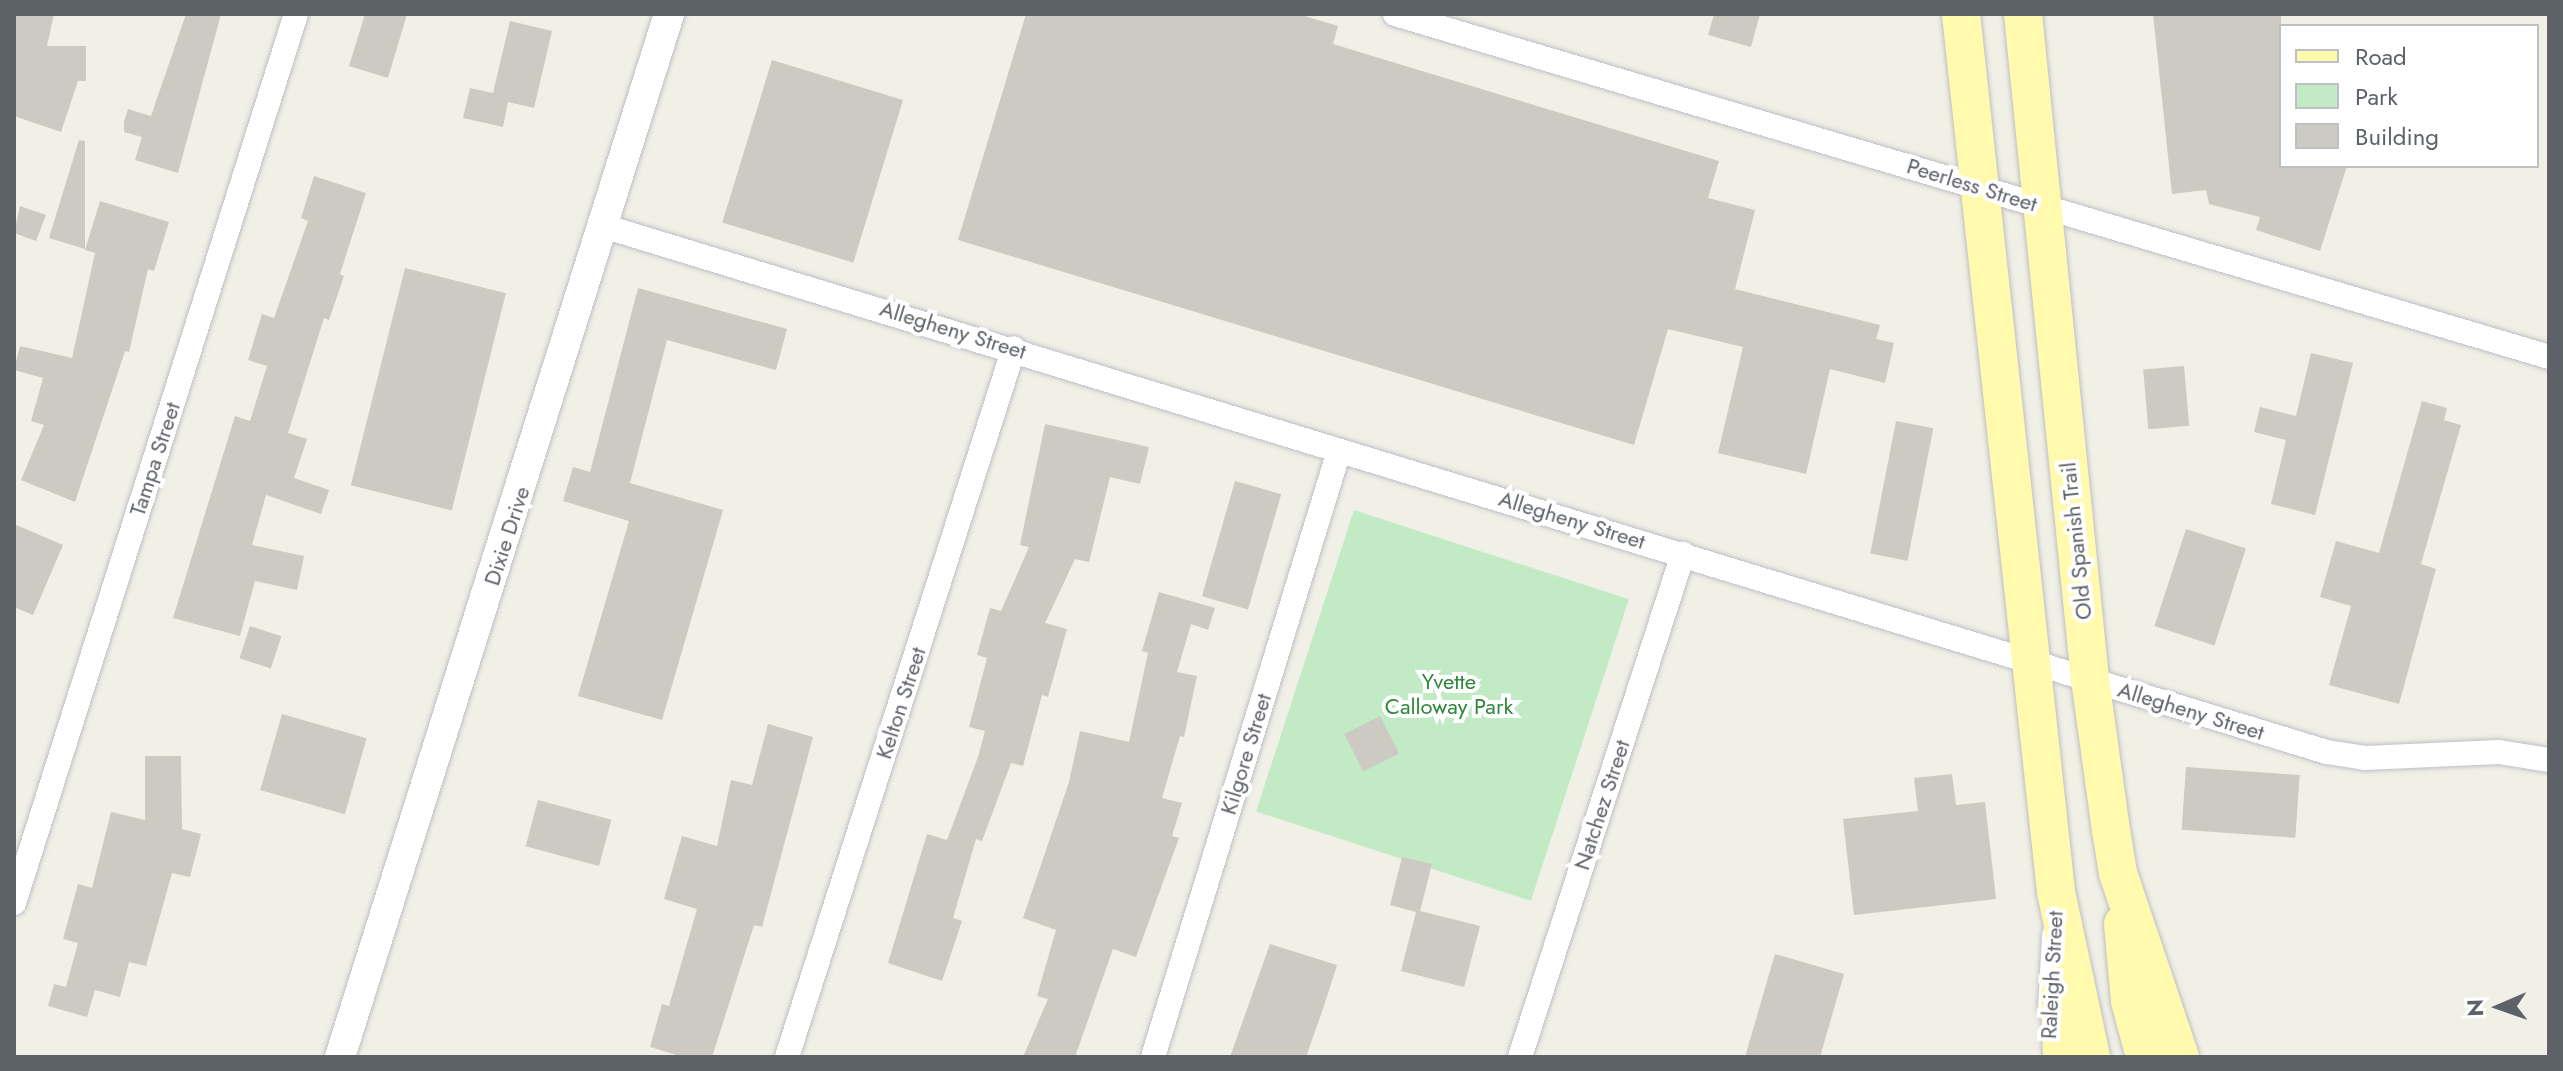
<!DOCTYPE html>
<html>
<head>
<meta charset="utf-8">
<style>
	body { margin:0 }
	#map { position:relative; width:2563px; height:1071px; overflow:hidden; background:#f1f0e6; font-family:Jost,sans-serif }
	div>[style] { position:absolute }
	[style*='--x'] { left:calc(var(--x)*1px); top:calc(var(--y)*1px); width:calc(var(--w)*1px); rotate:calc(var(--a)*1deg) }
	.green>* { inset:0; background:#c1eac5; transform-origin:0 0 }
	.building>* { inset:0; background:#cccac3; transform-origin:0 0 }
	.roads { filter:drop-shadow(0 0 2px #bebfc6) drop-shadow(0 0 2px #bebfc6) }
	.minor>* { height:24px; margin:-12px; padding:0 12px; transform-origin:12px; border-radius:12px; background:#fff }
	.tertiary>* { height:30px; margin:-15px; padding:0 15px; transform-origin:15px; border-radius:15px; background:#fff }
	.primary>* { height:38px; margin:-19px; padding:0 19px; transform-origin:19px; border-radius:19px; background:#fffaad }
	span { translate:-50% -50%; white-space:nowrap; text-align:center; line-height:1.15; -webkit-text-stroke:8px #fff; paint-order:stroke }
	.street-label { font-size:22px; color:#5d6168 }
	.park-label { font-size:22px; color:#2e873a }
	.frame { position:absolute; inset:0; border:16px solid #5d6168; pointer-events:none }
	.legend { position:absolute; left:2279px; top:24px; width:260px; height:144px; box-sizing:border-box; background:#fff; border:2px solid #bec0c3; margin:0; padding:10px 14px; list-style:none; font-size:24px; color:#5d6168 }
	.legend li { display:flex; align-items:center; gap:16px; height:40px }
	.legend b { width:40px; border:2px solid #bec0c3 }
	.north { position:absolute; left:2459px; top:967px; width:80px; height:80px; -webkit-text-stroke:6px #fff; paint-order:stroke; rotate:268deg; font-size:22px; font-weight:700; line-height:32px; text-align:center; color:#5d6168 }
	.north::after { content:''; display:block; margin:auto; width:28px; height:36px; background:#5d6168; clip-path:polygon(50% 0,100% 100%,50% 72%,0 100%) }
</style>
</head>
<body>
<div id="map">
	<div class="green">
		<div style="left:1354px;top:510px;width:289px;height:317px;rotate:18deg"></div>
	</div>
	<div class="building">
		<div style="clip-path:polygon(14px 14px,54px 14px,47px 46px,86px 46px,86px 81px,78px 81px,61px 132px,14px 116px)"></div>
		<div style="clip-path:polygon(186px 14px,221px 14px,178px 173px,135px 160px,142px 137px,124px 132px,124px 122px,128px 109px,151px 116px)"></div>
		<div style="clip-path:polygon(365px 14px,407px 14px,388px 78px,349px 66px)"></div>
		<div style="clip-path:polygon(1026px 14px,1298px 14px,1338px 26px,1333px 44px,1719px 161px,1708px 198px,1755px 210px,1735px 289px,1880px 325px,1876px 339px,1894px 343px,1885px 383px,1830px 369px,1806px 474px,1718px 453px,1743px 347px,1668px 329px,1634px 445px,958px 240px)"></div>
		<div style="clip-path:polygon(1714px 14px,1760px 14px,1751px 47px,1708px 35px)"></div>
		<div style="clip-path:polygon(2153px 14px,2281px 14px,2281px 166px,2347px 166px,2320px 251px,2256px 230px,2260px 217px,2209px 204px,2206px 190px,2172px 194px)"></div>
		<div style="clip-path:polygon(510px 21px,552px 31px,534px 108px,508px 102px,503px 127px,463px 118px,470px 88px,493px 93px)"></div>
		<div style="left:772px;top:60px;width:137px;height:170px;rotate:17deg"></div>
		<div style="clip-path:polygon(79px 140px,85px 141px,85px 249px,49px 238px)"></div>
		<div style="clip-path:polygon(314px 176px,366px 193px,340px 274px,344px 276px,329px 320px,324px 318px,288px 433px,307px 439px,294px 478px,329px 490px,321px 514px,266px 495px,252px 545px,304px 556px,297px 590px,255px 581px,240px 636px,173px 618px,235px 416px,250px 421px,267px 366px,248px 360px,262px 314px,274px 318px,308px 221px,301px 218px)"></div>
		<div style="clip-path:polygon(100px 201px,169px 222px,154px 271px,148px 269px,129px 352px,125px 351px,75px 502px,21px 480px,44px 425px,31px 421px,43px 378px,14px 370px,20px 346px,72px 358px,95px 253px,85px 250px)"></div>
		<div style="clip-path:polygon(20px 206px,46px 215px,36px 241px,14px 233px)"></div>
		<div style="left:405px;top:268px;width:104px;height:224px;rotate:14deg"></div>
		<div style="clip-path:polygon(638px 288px,787px 329px,776px 370px,667px 340px,630px 483px,723px 510px,662px 720px,578px 696px,629px 521px,563px 501px,573px 467px,590px 472px)"></div>
		<div style="clip-path:polygon(2311px 353px,2353px 363px,2315px 515px,2271px 504px,2286px 440px,2254px 432px,2260px 407px,2296px 416px)"></div>
		<div style="left:2184px;top:366px;width:60px;height:41px;rotate:85deg"></div>
		<div style="clip-path:polygon(2422px 401px,2447px 408px,2444px 420px,2461px 425px,2421px 564px,2436px 569px,2399px 704px,2329px 685px,2351px 606px,2320px 597px,2336px 541px,2379px 553px)"></div>
		<div style="left:1896px;top:421px;width:38px;height:135px;rotate:11deg"></div>
		<div style="clip-path:polygon(1045px 424px,1149px 447px,1140px 484px,1110px 477px,1089px 562px,1075px 559px,1045px 623px,1067px 629px,1048px 697px,1042px 695px,1023px 766px,1011px 763px,982px 841px,976px 839px,953px 918px,962px 921px,942px 981px,888px 963px,927px 834px,947px 840px,978px 757px,985px 731px,969px 727px,987px 658px,977px 655px,990px 608px,1001px 611px,1029px 547px,1020px 545px)"></div>
		<div style="left:1235px;top:481px;width:48px;height:120px;rotate:16deg"></div>
		<div style="clip-path:polygon(14px 524px,63px 545px,33px 615px,14px 607px)"></div>
		<div style="left:2186px;top:529px;width:63px;height:102px;rotate:18deg"></div>
		<div style="clip-path:polygon(1159px 592px,1215px 608px,1208px 630px,1191px 624px,1177px 672px,1197px 676px,1184px 737px,1180px 736px,1162px 798px,1182px 803px,1172px 836px,1179px 838px,1136px 957px,1113px 949px,1075px 1057px,1023px 1057px,1048px 999px,1037px 996px,1056px 930px,1023px 918px,1069px 782px,1080px 731px,1129px 742px,1148px 653px,1142px 651px)"></div>
		<div style="left:250px;top:626px;width:33px;height:34px;rotate:18deg"></div>
		<div style="left:282px;top:714px;width:88px;height:79px;rotate:16deg"></div>
		<div style="left:1380px;top:716px;width:42px;height:40px;rotate:63deg"></div>
		<div style="clip-path:polygon(768px 724px,813px 737px,762px 927px,754px 925px,712px 1057px,683px 1057px,650px 1047px,662px 1004px,669px 1006px,697px 909px,664px 899px,682px 836px,717px 846px,731px 780px,752px 785px)"></div>
		<div style="clip-path:polygon(145px 756px,181px 756px,182px 829px,201px 834px,190px 877px,172px 873px,146px 966px,129px 962px,120px 997px,95px 990px,87px 1017px,48px 1006px,54px 984px,66px 987px,78px 943px,63px 939px,78px 884px,92px 888px,111px 812px,145px 820px)"></div>
		<div style="left:2186px;top:767px;width:114px;height:63px;rotate:4deg"></div>
		<div style="clip-path:polygon(1952px 774px,1956px 805px,1985px 802px,1996px 899px,1854px 915px,1843px 819px,1918px 811px,1914px 778px)"></div>
		<div style="left:538px;top:800px;width:76px;height:48px;rotate:15deg"></div>
		<div style="clip-path:polygon(1402px 857px,1432px 864px,1420px 911px,1480px 926px,1464px 987px,1401px 971px,1416px 912px,1390px 905px)"></div>
		<div style="clip-path:polygon(1270px 944px,1337px 965px,1325px 1003px,1306px 1057px,1230px 1057px)"></div>
		<div style="clip-path:polygon(1775px 954px,1844px 974px,1820px 1057px,1745px 1057px)"></div>
	</div>
	<div class="roads">
		<div class="minor">
			<div style="--x:1395;--y:14;--w:1204;--a:16.55"></div>
			<div style="--x:603;--y:226;--w:1802;--a:16.97"></div>
			<div style="--x:2327;--y:752;--w:38;--a:9"></div>
			<div style="--x:2365;--y:758;--w:134;--a:-2.6"></div>
			<div style="--x:2499;--y:752;--w:51;--a:9.1"></div>
			<div style="--x:14;--y:903;--w:933;--a:-72.4"></div>
			<div style="--x:2050;--y:1010;--w:75;--a:-86.9"></div>
			<div style="--x:787;--y:1057;--w:744;--a:-72.25"></div>
			<div style="--x:1153;--y:1057;--w:634;--a:-72.94"></div>
			<div style="--x:1520;--y:1057;--w:529;--a:-72.04"></div>
		</div>
		<div class="tertiary">
			<div style="--x:340;--y:1057;--w:1094;--a:-72.49"></div>
		</div>
		<div class="primary">
			<div style="--x:1961;--y:14;--w:883;--a:83.82"></div>
			<div style="--x:2056;--y:892;--w:169;--a:78"></div>
			<div style="--x:2023;--y:14;--w:668;--a:84.25"></div>
			<div style="--x:2090;--y:679;--w:152;--a:82.1"></div>
			<div style="--x:2111;--y:830;--w:44;--a:80.8"></div>
			<div style="--x:2118;--y:873;--w:194;--a:71.4"></div>
			<div style="--x:2123;--y:924;--w:77;--a:84.8"></div>
			<div style="--x:2130;--y:1001;--w:58;--a:75"></div>
			<div style="--x:2060;--y:995;--w:62;--a:88.2"></div>
		</div>
	</div>
	<div class="street-label">
		<span style="left:1972px;top:185px;rotate:17deg">Peerless Street</span>
		<span style="left:953px;top:330px;rotate:17deg">Allegheny Street</span>
		<span style="left:155px;top:459px;rotate:-72deg">Tampa Street</span>
		<span style="left:1572px;top:520px;rotate:17deg">Allegheny Street</span>
		<span style="left:507px;top:536px;rotate:-72deg">Dixie Drive</span>
		<span style="left:2076px;top:541px;rotate:-96deg">Old Spanish Trail</span>
		<span style="left:901px;top:703px;rotate:-72deg">Kelton Street</span>
		<span style="left:2191px;top:711px;rotate:17deg">Allegheny Street</span>
		<span style="left:1246px;top:754px;rotate:-73deg">Kilgore Street</span>
		<span style="left:1602px;top:805px;rotate:-72deg">Natchez Street</span>
		<span style="left:2052px;top:975px;rotate:-87deg">Raleigh Street</span>
	</div>
	<div class="park-label">
		<span style="left:1449px;top:694px">Yvette<br>Calloway Park</span>
	</div>
	<div class="frame"></div>
	<ul class="legend">
	<li><b style="height:10px;background:#fffaad"></b>Road</li>
	<li><b style="height:22px;background:#c1eac5"></b>Park</li>
	<li><b style="height:22px;background:#cccac3"></b>Building</li>
	</ul>
	<div class="north">N</div>
</div>
</body>
</html>
